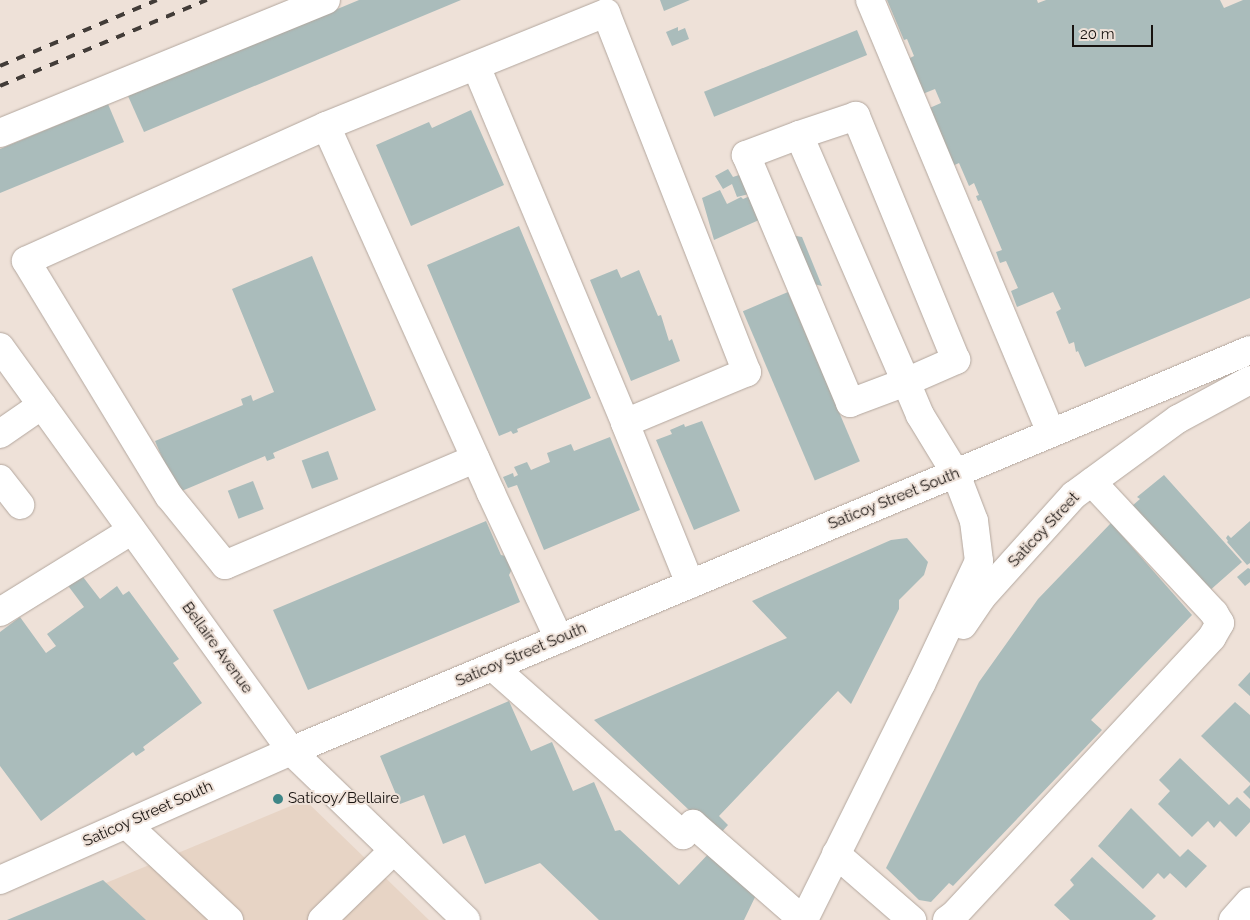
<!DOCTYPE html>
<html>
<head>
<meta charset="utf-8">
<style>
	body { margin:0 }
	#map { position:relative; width:1250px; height:920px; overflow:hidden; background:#eee1d8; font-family:Raleway,sans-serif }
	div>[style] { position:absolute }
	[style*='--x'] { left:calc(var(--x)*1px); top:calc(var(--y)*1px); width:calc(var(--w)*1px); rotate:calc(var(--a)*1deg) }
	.built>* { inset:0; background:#e7d4c5 }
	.building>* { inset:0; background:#aabcbb; transform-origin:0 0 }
	.roads { filter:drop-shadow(0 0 1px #b3a79e) drop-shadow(0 0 1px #b3a79e) }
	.minor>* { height:28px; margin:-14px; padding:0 14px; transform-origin:14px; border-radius:14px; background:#fff }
	.rail>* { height:4px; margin-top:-2px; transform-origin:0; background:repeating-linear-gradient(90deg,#423c38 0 9px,transparent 0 18px) }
	.dots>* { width:14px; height:14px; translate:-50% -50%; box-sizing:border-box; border:2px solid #eee1d8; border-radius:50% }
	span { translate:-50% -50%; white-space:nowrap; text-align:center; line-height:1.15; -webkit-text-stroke:4px #eee1d8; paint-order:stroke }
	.street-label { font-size:15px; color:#181310 }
	.poi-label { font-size:15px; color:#181310 }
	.left { translate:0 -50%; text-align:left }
	.scale { position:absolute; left:1072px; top:25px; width:81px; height:22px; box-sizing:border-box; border:2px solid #181310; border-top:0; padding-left:6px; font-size:15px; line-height:18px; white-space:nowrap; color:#181310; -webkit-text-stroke:4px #eee1d8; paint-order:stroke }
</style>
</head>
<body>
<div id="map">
	<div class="built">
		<div style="clip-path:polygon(305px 800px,429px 920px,17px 920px)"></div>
	</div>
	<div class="building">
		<div style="clip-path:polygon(359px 0,461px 0,144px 132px,128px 96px)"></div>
		<div style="clip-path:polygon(660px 0,690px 0,664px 11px)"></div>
		<div style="clip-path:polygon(887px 0,1037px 0,1038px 3px,1046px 0,1220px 0,1224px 8px,1243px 0,1250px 0,1250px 298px,1085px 367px,1078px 351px,1076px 352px,1074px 342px,1069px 344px,1056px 312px,1061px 309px,1053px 292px,1017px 307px,1011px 291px,1018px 288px,1006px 261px,1000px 263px,996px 252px,1002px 250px,981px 200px,978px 201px,976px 196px,979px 195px,974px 183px,969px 186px,959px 163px,948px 168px,925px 110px,941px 103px,935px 89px,920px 95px,906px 60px,914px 56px,907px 39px,904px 40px)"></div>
		<div style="clip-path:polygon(678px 27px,678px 31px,685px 28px,689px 39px,672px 46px,666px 32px)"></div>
		<div style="left:857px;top:30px;width:27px;height:165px;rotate:68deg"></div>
		<div style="clip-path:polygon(108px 104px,124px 142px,0 193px,0 149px)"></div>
		<div style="clip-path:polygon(471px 110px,504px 185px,411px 226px,376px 145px,429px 122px,432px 128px)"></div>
		<div style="clip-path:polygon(728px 169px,733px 177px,742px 174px,749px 194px,737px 197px,732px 184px,723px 189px,715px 176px)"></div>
		<div style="clip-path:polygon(720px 190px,727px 204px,741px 197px,743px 199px,750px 196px,759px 220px,714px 240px,702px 198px)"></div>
		<div style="clip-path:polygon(519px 226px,591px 398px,517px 429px,518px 432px,513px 434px,511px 431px,499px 436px,427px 265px)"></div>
		<div style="clip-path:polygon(785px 234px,802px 237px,822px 286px,805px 282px)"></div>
		<div style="clip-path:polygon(312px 256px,376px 410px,273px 453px,275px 458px,267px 461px,265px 456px,177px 493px,155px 441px,243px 405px,241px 399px,251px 395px,253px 401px,274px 392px,232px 289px)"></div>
		<div style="clip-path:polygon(617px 269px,621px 278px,639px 270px,658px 316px,661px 315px,669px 341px,672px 339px,680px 361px,631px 381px,590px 280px)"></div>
		<div style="left:788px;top:292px;width:184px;height:49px;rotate:67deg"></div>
		<div style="clip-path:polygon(702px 421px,740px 511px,694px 530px,656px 440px,672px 434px,670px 430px,684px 424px,685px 427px)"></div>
		<div style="clip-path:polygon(610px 437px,640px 510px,544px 550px,517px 485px,508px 488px,503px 477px,513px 473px,514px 477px,518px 475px,514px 467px,527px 462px,531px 470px,550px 462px,547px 453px,571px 444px,574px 451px)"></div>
		<div style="left:328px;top:451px;width:30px;height:28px;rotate:70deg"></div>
		<div style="clip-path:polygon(1164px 475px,1242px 562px,1208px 592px,1132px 506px,1140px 499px,1137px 497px)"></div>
		<div style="left:253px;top:481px;width:30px;height:27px;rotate:69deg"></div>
		<div style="clip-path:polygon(486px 521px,501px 555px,506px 556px,512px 569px,509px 575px,520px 602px,308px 690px,273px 610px)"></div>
		<div style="clip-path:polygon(1250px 521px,1250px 563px,1247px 565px,1227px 542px,1228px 541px,1226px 538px,1228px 535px,1231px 538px)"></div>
		<div style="clip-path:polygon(1111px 523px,1192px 615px,1091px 720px,1102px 730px,953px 886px,949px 883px,931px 902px,919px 900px,886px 868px,979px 682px,1038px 599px)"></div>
		<div style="clip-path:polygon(907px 538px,928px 562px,924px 575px,899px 600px,899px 609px,851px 704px,838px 691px,719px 816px,728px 825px,719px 835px,708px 828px,594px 720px,787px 638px,752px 601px,891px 540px)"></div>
		<div style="clip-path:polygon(1248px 568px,1250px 569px,1250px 582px,1245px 586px,1237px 577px)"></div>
		<div style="clip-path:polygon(80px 573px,100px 599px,117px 586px,123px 595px,129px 591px,179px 659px,173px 663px,202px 703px,143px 747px,145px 750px,136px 756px,133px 752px,41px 821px,0 766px,0 632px,20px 617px,46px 653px,56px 646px,47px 634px,84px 607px,66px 583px)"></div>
		<div style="clip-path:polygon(1250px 672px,1250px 696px,1238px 685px)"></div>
		<div style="clip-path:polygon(509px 701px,531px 751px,552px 742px,573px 791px,594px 782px,615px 831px,620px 830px,679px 885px,712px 850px,757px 893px,744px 920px,599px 920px,540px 863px,485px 884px,465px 835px,443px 844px,424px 795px,400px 804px,380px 756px)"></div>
		<div style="clip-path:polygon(1235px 702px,1250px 715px,1250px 783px,1201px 736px)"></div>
		<div style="clip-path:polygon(1180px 758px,1229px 805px,1237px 797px,1250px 809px,1250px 822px,1236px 837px,1220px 821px,1214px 828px,1208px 821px,1192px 837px,1158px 804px,1170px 791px,1159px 780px)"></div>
		<div style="clip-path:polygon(1250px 785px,1250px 799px,1243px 792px)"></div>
		<div style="clip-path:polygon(1131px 808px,1180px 857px,1188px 849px,1207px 866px,1186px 888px,1170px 873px,1164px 879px,1158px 873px,1143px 889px,1098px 846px)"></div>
		<div style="clip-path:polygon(1092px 857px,1156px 916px,1152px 920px,1070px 920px,1054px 905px,1074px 885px,1070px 880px)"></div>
		<div style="clip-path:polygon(103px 880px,146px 920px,7px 920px)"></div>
	</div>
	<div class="roads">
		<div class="minor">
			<div style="--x:870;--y:0;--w:469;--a:67.3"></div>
			<div style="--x:476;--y:66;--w:387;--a:67.3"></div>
			<div style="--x:326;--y:126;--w:329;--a:155.8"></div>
			<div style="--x:26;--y:261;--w:275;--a:58.7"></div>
			<div style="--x:169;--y:496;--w:89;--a:50.9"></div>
			<div style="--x:225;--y:565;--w:272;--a:-23"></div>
			<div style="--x:0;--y:133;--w:352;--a:-22.2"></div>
			<div style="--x:799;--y:135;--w:57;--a:159.3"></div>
			<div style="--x:746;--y:155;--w:269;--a:67.2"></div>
			<div style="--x:850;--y:403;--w:60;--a:-20.6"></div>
			<div style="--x:906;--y:382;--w:55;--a:-23.7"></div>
			<div style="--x:956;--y:360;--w:264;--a:-112.3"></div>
			<div style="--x:856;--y:116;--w:60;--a:161.6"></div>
			<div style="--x:799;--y:135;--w:269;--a:66.6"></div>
			<div style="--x:906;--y:382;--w:36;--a:67"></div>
			<div style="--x:920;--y:415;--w:69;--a:58.6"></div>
			<div style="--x:956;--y:474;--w:50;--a:69"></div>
			<div style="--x:974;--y:521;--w:40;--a:82.9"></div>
			<div style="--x:979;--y:561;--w:136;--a:115.2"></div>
			<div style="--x:921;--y:684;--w:263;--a:116.4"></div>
			<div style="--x:0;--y:347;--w:498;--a:54.2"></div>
			<div style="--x:291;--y:751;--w:243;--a:44"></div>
			<div style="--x:0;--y:434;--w:51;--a:-34.6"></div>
			<div style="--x:0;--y:479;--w:33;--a:52"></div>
			<div style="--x:0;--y:612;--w:155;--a:-31.8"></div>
			<div style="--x:963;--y:625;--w:34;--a:-56"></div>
			<div style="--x:982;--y:597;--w:137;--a:-48"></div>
			<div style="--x:1074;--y:495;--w:129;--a:-36.2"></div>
			<div style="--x:1178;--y:419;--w:82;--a:-28.4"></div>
			<div style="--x:559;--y:639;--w:161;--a:-115"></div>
			<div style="--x:491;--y:493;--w:402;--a:-114.2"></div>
			<div style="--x:326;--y:126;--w:302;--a:-22"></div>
			<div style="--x:606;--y:13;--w:386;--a:68.6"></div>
			<div style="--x:747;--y:372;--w:132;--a:157.3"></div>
			<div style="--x:625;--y:423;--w:174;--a:68"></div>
			<div style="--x:493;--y:667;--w:254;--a:41.5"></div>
			<div style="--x:683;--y:835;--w:15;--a:-48"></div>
			<div style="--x:693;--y:824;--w:146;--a:41.1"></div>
			<div style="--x:126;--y:824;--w:141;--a:43"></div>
			<div style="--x:836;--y:854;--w:101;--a:41"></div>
			<div style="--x:0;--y:880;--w:318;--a:-23.9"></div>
			<div style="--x:291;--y:751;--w:1039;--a:-22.69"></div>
			<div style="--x:322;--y:920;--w:100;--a:-44.2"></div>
			<div style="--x:947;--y:920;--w:9;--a:-36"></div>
			<div style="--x:954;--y:915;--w:379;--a:-47.1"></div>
			<div style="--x:1212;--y:637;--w:16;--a:-60"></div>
			<div style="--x:1220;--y:623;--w:12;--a:-121"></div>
			<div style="--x:1214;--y:613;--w:179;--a:-133"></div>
			<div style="--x:1233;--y:920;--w:25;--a:-48"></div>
		</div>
	</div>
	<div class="rail">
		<div style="--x:0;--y:66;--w:170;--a:-22.8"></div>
		<div style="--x:0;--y:86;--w:224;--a:-22.6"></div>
	</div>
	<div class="dots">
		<div style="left:278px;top:799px;background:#3e8687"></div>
	</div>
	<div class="street-label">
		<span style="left:894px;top:499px;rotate:-22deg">Saticoy Street South</span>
		<span style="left:1044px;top:530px;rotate:-47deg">Saticoy Street</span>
		<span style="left:217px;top:648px;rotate:54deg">Bellaire Avenue</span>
		<span style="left:521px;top:655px;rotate:-23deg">Saticoy Street South</span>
		<span style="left:148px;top:814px;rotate:-24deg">Saticoy Street South</span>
	</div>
	<div class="poi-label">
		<span class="left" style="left:288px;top:799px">Saticoy/Bellaire</span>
	</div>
	<div class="scale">20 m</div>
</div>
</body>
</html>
